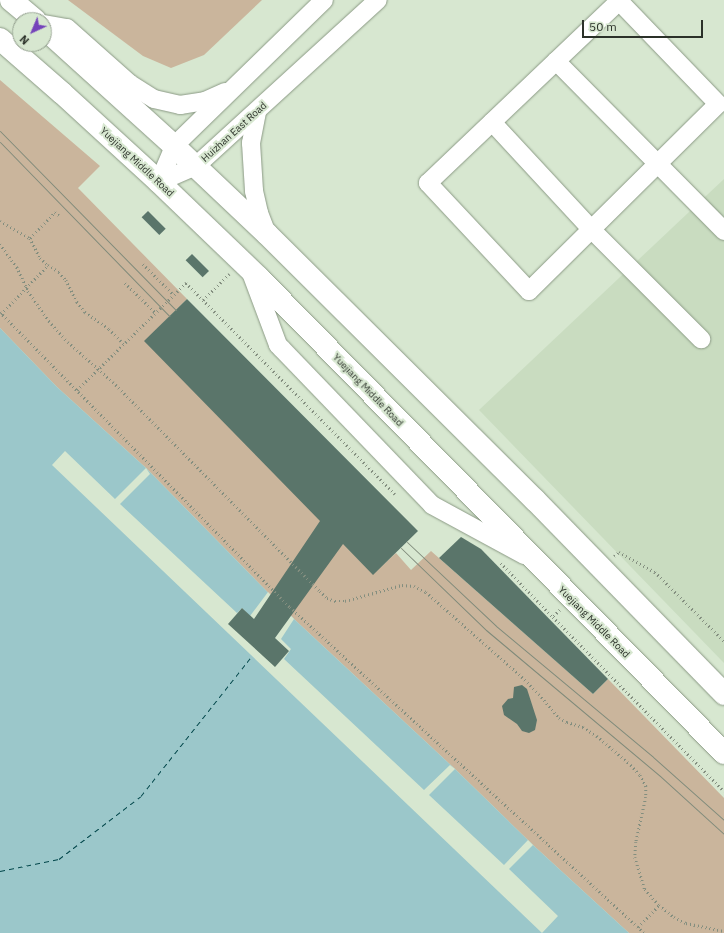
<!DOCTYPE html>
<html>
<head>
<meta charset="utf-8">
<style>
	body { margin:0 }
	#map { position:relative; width:724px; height:933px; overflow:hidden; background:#d7e7d0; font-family:"IBM Plex Sans",sans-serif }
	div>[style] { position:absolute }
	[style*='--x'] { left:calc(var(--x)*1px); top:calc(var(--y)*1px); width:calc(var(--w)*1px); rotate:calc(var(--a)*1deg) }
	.built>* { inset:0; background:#c9dcc0 }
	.green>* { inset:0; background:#cab59c }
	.water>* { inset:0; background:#9bc7ca }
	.pier>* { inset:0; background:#d7e7d0 }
	.ferry>* { height:1px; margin-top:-0.5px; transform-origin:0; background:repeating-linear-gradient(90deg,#004549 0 5px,transparent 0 9px) }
	.building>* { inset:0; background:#5a756a; transform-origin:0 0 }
	.path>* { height:2.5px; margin-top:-1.25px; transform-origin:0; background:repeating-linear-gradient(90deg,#838e7f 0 1px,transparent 0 4px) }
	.roads { filter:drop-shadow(0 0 1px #8b9a85) drop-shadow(0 0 1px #8b9a85) }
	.minor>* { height:18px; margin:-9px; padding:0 9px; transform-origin:9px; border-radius:9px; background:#fff }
	.major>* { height:22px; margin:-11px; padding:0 11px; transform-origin:11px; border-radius:11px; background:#fff }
	.tram>* { height:1px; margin:-0.5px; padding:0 0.5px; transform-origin:0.5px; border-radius:0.5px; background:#7f8a7a }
	span { translate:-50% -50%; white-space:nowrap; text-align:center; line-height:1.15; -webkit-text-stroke:4px #d7e7d0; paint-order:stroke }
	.street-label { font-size:10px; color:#2b3129 }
	.north { position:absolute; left:12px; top:12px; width:40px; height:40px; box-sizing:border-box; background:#d7e7d0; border:1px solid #929e8d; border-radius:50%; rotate:224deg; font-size:11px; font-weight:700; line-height:16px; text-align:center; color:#2b3129 }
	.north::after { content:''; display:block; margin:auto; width:14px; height:18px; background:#7543ba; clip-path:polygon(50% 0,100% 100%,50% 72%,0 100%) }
	.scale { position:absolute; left:582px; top:20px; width:121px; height:18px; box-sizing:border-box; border:2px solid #2b3129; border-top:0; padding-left:5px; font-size:12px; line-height:14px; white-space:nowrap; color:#2b3129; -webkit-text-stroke:3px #d7e7d0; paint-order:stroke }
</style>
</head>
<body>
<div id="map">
	<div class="built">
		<div style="clip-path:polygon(724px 179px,724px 663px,479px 410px)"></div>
	</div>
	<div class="green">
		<div style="clip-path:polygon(68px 0,262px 0,204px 55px,171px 68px,143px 56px)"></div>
		<div style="clip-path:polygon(0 80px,100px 166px,78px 188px,187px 299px,145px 341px,373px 574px,396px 553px,411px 570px,431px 551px,593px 694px,608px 679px,724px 798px,724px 933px,629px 933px,533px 845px,455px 769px,294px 619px,146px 468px,57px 387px,0 328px)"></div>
	</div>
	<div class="water">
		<div style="clip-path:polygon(0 328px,57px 387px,146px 468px,294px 619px,455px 769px,533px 845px,629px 933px,0 933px)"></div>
	</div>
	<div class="pier">
		<div style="clip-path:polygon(65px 451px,115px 499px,146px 468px,150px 474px,120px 504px,237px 613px,242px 608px,250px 616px,268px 592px,294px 619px,281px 639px,291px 649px,284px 659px,424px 790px,450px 765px,455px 769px,429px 795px,504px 865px,528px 840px,533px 845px,509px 869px,558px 916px,542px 933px,52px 465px)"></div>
	</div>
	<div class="ferry">
		<div style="--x:0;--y:871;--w:60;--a:-11.5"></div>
		<div style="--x:59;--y:859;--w:103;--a:-37.5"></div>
		<div style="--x:141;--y:796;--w:177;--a:-51.6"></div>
	</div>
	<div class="building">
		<div style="left:148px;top:211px;width:25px;height:9px;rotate:45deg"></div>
		<div style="left:192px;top:254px;width:24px;height:9px;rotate:45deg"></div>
		<div style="clip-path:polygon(187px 299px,418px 531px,373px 575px,343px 544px,275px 638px,289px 651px,275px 667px,228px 624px,242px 608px,254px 619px,320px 521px,144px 341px)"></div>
		<div style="clip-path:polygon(461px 537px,481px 549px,608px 679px,593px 694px,439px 558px)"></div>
		<div style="clip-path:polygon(522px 685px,527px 689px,537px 720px,535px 730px,529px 733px,522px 731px,517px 724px,504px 715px,502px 706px,508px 699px,513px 698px,514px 687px)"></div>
	</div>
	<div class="path">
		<div style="--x:0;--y:221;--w:34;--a:30"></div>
		<div style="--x:30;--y:238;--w:22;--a:63"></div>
		<div style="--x:40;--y:258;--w:11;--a:41"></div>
		<div style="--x:30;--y:238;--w:36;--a:-46"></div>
		<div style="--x:55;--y:212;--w:5;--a:37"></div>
		<div style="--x:0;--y:244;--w:29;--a:54"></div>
		<div style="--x:17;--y:267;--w:26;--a:65"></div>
		<div style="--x:28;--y:291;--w:37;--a:55"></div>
		<div style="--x:49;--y:321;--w:28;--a:48"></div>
		<div style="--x:68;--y:342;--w:60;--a:41.6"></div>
		<div style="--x:113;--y:382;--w:294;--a:45.3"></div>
		<div style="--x:320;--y:591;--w:10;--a:45"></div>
		<div style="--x:327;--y:598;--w:9;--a:21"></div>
		<div style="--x:335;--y:601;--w:10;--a:0"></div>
		<div style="--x:345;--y:601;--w:59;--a:-15.7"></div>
		<div style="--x:402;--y:585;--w:12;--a:5"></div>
		<div style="--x:414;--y:586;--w:13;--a:27"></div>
		<div style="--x:426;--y:592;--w:124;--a:41.4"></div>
		<div style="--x:519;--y:674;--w:28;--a:45"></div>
		<div style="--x:539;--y:694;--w:31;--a:50"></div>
		<div style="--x:559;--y:718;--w:9;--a:27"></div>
		<div style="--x:567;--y:722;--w:17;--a:17"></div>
		<div style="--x:583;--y:727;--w:17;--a:33"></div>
		<div style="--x:597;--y:736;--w:45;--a:40.5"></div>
		<div style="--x:631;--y:765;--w:13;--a:48"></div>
		<div style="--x:640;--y:775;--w:13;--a:61"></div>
		<div style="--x:646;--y:786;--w:11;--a:90"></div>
		<div style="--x:646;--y:797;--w:46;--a:102.5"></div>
		<div style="--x:636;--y:842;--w:15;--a:94"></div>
		<div style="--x:635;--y:857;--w:34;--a:73"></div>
		<div style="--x:645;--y:889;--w:21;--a:49"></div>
		<div style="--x:659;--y:905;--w:19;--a:39"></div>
		<div style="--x:674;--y:917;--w:13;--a:27"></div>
		<div style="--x:686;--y:923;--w:39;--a:12"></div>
		<div style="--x:143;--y:264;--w:44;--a:45"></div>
		<div style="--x:125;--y:283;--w:43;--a:44.1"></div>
		<div style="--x:203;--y:300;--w:273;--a:45.3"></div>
		<div style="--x:0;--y:312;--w:414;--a:45.5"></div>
		<div style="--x:290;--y:607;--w:481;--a:42.6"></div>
		<div style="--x:1;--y:314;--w:68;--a:-46.2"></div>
		<div style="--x:48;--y:265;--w:13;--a:32"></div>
		<div style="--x:59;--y:272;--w:11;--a:49"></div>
		<div style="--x:66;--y:280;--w:25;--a:63"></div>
		<div style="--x:77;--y:302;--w:13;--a:51"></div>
		<div style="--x:85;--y:312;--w:29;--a:35"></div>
		<div style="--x:109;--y:329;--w:21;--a:45"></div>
		<div style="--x:77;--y:390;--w:153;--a:-44.5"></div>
		<div style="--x:186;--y:283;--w:24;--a:45"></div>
		<div style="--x:203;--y:300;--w:37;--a:-45"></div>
		<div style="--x:614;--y:556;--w:6;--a:-39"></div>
		<div style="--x:619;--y:552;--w:41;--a:29.1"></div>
		<div style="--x:655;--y:572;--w:98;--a:45"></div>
		<div style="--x:501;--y:563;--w:75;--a:46.1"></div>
		<div style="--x:560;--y:610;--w:10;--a:135"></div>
		<div style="--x:553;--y:617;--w:244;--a:45.5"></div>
		<div style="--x:638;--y:927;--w:30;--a:-46"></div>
	</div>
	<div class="roads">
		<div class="minor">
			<div style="--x:618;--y:0;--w:1;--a:45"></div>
			<div style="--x:619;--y:1;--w:143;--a:46.1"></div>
			<div style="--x:718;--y:104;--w:266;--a:135.3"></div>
			<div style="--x:529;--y:291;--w:148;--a:-133.1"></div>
			<div style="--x:428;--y:183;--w:264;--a:-43.6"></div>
			<div style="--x:44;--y:24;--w:23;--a:10"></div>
			<div style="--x:67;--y:28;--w:84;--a:41.6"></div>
			<div style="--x:130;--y:84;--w:28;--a:32"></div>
			<div style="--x:154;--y:99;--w:27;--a:13"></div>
			<div style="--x:180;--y:105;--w:25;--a:-9"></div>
			<div style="--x:205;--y:101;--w:22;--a:-24"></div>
			<div style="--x:556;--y:61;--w:239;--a:45.3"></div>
			<div style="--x:257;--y:112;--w:32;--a:101"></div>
			<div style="--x:251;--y:143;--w:48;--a:86.4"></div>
			<div style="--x:254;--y:191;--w:23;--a:77"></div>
			<div style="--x:259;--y:213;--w:22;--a:69"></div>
			<div style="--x:492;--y:122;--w:146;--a:47.2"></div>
			<div style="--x:591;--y:229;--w:156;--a:45"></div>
			<div style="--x:159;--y:182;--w:40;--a:-23.4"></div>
			<div style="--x:196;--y:166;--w:246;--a:-42.4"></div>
			<div style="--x:159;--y:182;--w:39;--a:-67"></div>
			<div style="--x:174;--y:146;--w:209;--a:-44.2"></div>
			<div style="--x:250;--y:270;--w:80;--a:69.5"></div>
			<div style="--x:278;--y:345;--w:6;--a:45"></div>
			<div style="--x:282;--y:349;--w:216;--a:46.1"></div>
			<div style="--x:432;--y:505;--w:105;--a:28.5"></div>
		</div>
		<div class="major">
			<div style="--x:11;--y:0;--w:31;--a:40"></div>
			<div style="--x:44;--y:28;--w:176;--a:42.2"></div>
			<div style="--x:174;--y:146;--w:128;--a:43.4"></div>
			<div style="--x:267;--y:234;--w:378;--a:44.8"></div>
			<div style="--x:535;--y:500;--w:271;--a:45.7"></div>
			<div style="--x:0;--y:39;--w:82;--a:41.1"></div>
			<div style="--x:62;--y:93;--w:132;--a:42.5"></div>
			<div style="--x:159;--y:182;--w:137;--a:43.8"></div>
			<div style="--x:258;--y:277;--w:666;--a:45.61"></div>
		</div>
	</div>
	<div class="tram">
		<div style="--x:0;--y:131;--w:251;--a:45.5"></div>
		<div style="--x:0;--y:142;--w:243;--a:45.8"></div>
		<div style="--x:407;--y:542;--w:122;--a:43.3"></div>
		<div style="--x:496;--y:626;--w:204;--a:39.8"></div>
		<div style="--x:653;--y:757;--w:95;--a:41.6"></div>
		<div style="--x:401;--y:548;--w:118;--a:44"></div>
		<div style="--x:486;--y:630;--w:227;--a:40"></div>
		<div style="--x:660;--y:776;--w:86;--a:42.2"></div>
	</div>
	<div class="street-label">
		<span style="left:234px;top:132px;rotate:-42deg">Huizhan East Road</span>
		<span style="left:137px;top:162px;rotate:43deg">Yuejiang Middle Road</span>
		<span style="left:368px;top:390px;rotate:46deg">Yuejiang Middle Road</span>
		<span style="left:594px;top:622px;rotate:45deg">Yuejiang Middle Road</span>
	</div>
	<div class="north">N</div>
	<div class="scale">50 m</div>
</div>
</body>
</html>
